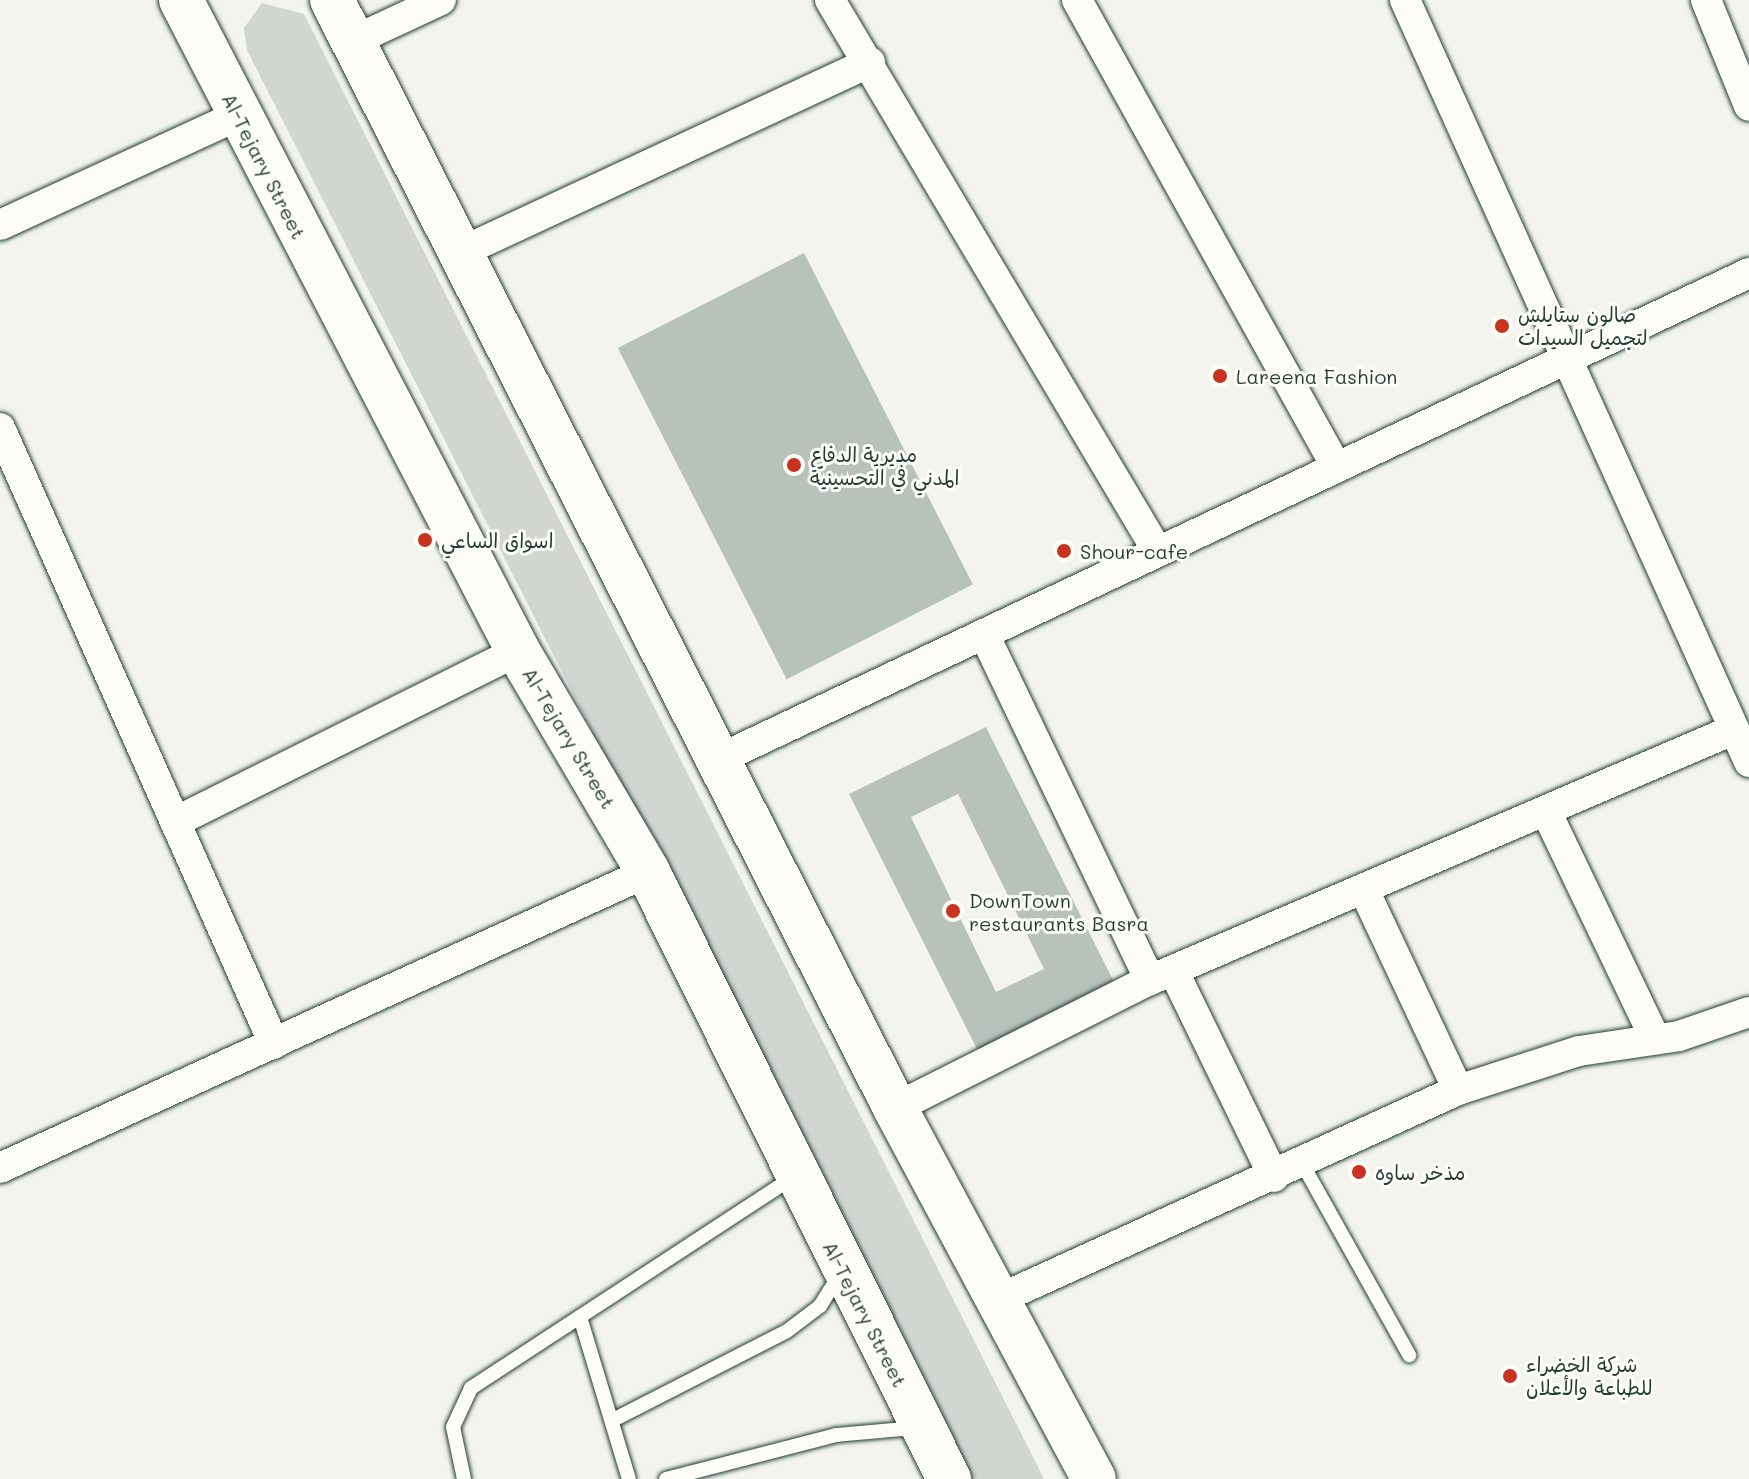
<!DOCTYPE html>
<html>
<head>
<meta charset="utf-8">
<style>
	body { margin:0 }
	#map { position:relative; width:1749px; height:1479px; overflow:hidden; background:#f4f4ef; font-family:Mali,"Playpen Sans Arabic",sans-serif }
	div>[style] { position:absolute }
	[style*='--x'] { left:calc(var(--x)*1px); top:calc(var(--y)*1px); width:calc(var(--w)*1px); rotate:calc(var(--a)*1deg) }
	.green>* { inset:0; background:#d1d6d1 }
	.building>* { inset:0; background:#b9c1bb; transform-origin:0 0 }
	.roads { filter:drop-shadow(0 0 2px #1f3d34) drop-shadow(0 0 2px #1f3d34) }
	.service>* { height:14px; margin:-7px; padding:0 7px; transform-origin:7px; border-radius:7px; background:#fdfcf7 }
	.minor>* { height:30px; margin:-15px; padding:0 15px; transform-origin:15px; border-radius:15px; background:#fdfcf7 }
	.primary>* { height:44px; margin:-22px; padding:0 22px; transform-origin:22px; border-radius:22px; background:#fdfcf7 }
	.dots>* { width:22px; height:22px; translate:-50% -50%; box-sizing:border-box; border:4px solid #fdfcf7; border-radius:50% }
	span { translate:-50% -50%; white-space:nowrap; text-align:center; line-height:1.15; -webkit-text-stroke:6px #fdfcf7; paint-order:stroke }
	.street-label { font-size:20px; color:#1f3d34 }
	.poi-label { font-size:20px; color:#1f3d34 }
	.left { translate:0 -50%; text-align:left }
</style>
</head>
<body>
<div id="map">
	<div class="green">
		<div style="clip-path:polygon(262px 3px,304px 14px,1044px 1479px,971px 1479px,247px 50px,244px 28px)"></div>
	</div>
	<div class="building">
		<div style="left:804px;top:253px;width:372px;height:209px;rotate:63deg"></div>
		<div style="clip-path:polygon(evenodd,986px 727px,1115px 984px,978px 1051px,849px 794px,986px 727px,958px 794px,1044px 969px,996px 992px,911px 817px,958px 794px)"></div>
	</div>
	<div class="roads">
		<div class="service">
			<div style="--x:1303;--y:1165;--w:218;--a:60.8"></div>
			<div style="--x:580;--y:1317;--w:169;--a:73.2"></div>
			<div style="--x:613;--y:1420;--w:195;--a:-27.1"></div>
			<div style="--x:787;--y:1331;--w:41;--a:-37.1"></div>
			<div style="--x:820;--y:1306;--w:38;--a:-58"></div>
			<div style="--x:464;--y:1479;--w:53;--a:-101.9"></div>
			<div style="--x:453;--y:1427;--w:43;--a:-65.2"></div>
			<div style="--x:471;--y:1388;--w:386;--a:-33.2"></div>
			<div style="--x:666;--y:1479;--w:176;--a:-14.5"></div>
			<div style="--x:836;--y:1435;--w:79;--a:-5.1"></div>
		</div>
		<div class="minor">
			<div style="--x:830;--y:0;--w:642;--a:59.28"></div>
			<div style="--x:1077;--y:0;--w:535;--a:60.95"></div>
			<div style="--x:1405;--y:0;--w:836;--a:65.7"></div>
			<div style="--x:1706;--y:0;--w:114;--a:67.9"></div>
			<div style="--x:353;--y:41;--w:97;--a:-25"></div>
			<div style="--x:0;--y:225;--w:261;--a:-24.7"></div>
			<div style="--x:461;--y:252;--w:451;--a:-24.9"></div>
			<div style="--x:0;--y:428;--w:674;--a:66.02"></div>
			<div style="--x:984;--y:634;--w:384;--a:64.4"></div>
			<div style="--x:719;--y:759;--w:1139;--a:-25.26"></div>
			<div style="--x:1546;--y:811;--w:253;--a:64.4"></div>
			<div style="--x:175;--y:822;--w:383;--a:-26.5"></div>
			<div style="--x:1364;--y:890;--w:221;--a:64.8"></div>
			<div style="--x:1174;--y:972;--w:228;--a:64"></div>
			<div style="--x:895;--y:1108;--w:285;--a:-26.7"></div>
			<div style="--x:1150;--y:980;--w:634;--a:-23.21"></div>
			<div style="--x:0;--y:1168;--w:712;--a:-24.55"></div>
			<div style="--x:997;--y:1300;--w:507;--a:-24.49"></div>
			<div style="--x:1458;--y:1090;--w:127;--a:-17.9"></div>
			<div style="--x:1579;--y:1051;--w:101;--a:-8.5"></div>
			<div style="--x:1679;--y:1036;--w:74;--a:-18.9"></div>
		</div>
		<div class="primary">
			<div style="--x:181;--y:0;--w:733;--a:62.63"></div>
			<div style="--x:518;--y:651;--w:256;--a:59.5"></div>
			<div style="--x:648;--y:872;--w:678;--a:63.62"></div>
			<div style="--x:332;--y:0;--w:1243;--a:63.06"></div>
			<div style="--x:895;--y:1108;--w:421;--a:61.8"></div>
		</div>
	</div>
	<div class="dots">
		<div style="left:1502px;top:326px;background:#c8321e"></div>
		<div style="left:1220px;top:376px;background:#c8321e"></div>
		<div style="left:794px;top:465px;background:#c8321e"></div>
		<div style="left:425px;top:540px;background:#c8321e"></div>
		<div style="left:1064px;top:551px;background:#c8321e"></div>
		<div style="left:953px;top:911px;background:#c8321e"></div>
		<div style="left:1359px;top:1172px;background:#c8321e"></div>
		<div style="left:1510px;top:1376px;background:#c8321e"></div>
	</div>
	<div class="street-label">
		<span style="left:264px;top:166px;rotate:63deg">Al-Tejary Street</span>
		<span style="left:569px;top:738px;rotate:59deg">Al-Tejary Street</span>
		<span style="left:865px;top:1314px;rotate:63deg">Al-Tejary Street</span>
	</div>
	<div class="poi-label">
		<span class="left" style="left:1518px;top:326px">صالون ستايلش<br>لتجميل السيدات</span>
		<span class="left" style="left:1236px;top:376px">Lareena Fashion</span>
		<span class="left" style="left:810px;top:466px">مديرية الدفاع<br>المدني في التحسينية</span>
		<span class="left" style="left:441px;top:540px">اسواق الساعي</span>
		<span class="left" style="left:1080px;top:551px">Shour-cafe</span>
		<span class="left" style="left:969px;top:912px">DownTown<br>restaurants Basra</span>
		<span class="left" style="left:1375px;top:1172px">مذخر ساوه</span>
		<span class="left" style="left:1526px;top:1376px">شركة الخضراء<br>للطباعة والأعلان</span>
	</div>
</div>
</body>
</html>
